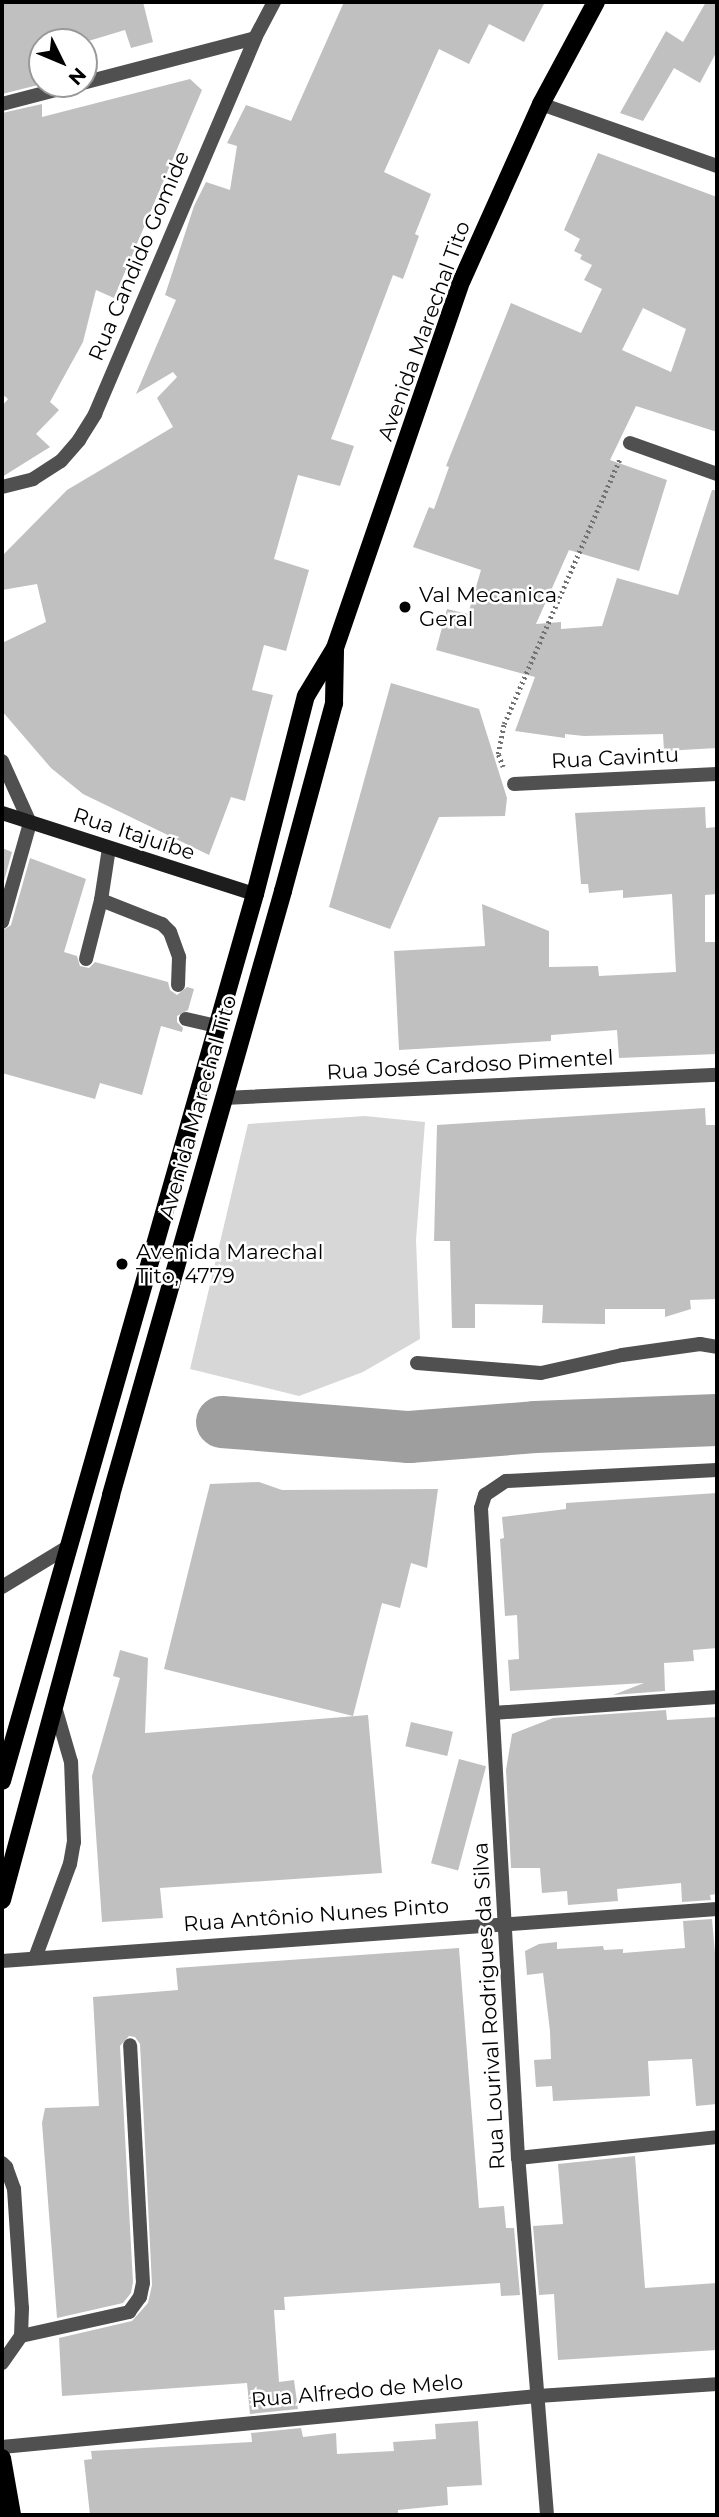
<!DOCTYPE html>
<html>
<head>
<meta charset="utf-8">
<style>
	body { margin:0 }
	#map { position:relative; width:719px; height:2517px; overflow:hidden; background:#fff; font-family:Montserrat,sans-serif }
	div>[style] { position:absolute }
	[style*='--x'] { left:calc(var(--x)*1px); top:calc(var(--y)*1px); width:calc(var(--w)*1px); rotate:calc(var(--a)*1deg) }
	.green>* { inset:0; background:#d7d7d7 }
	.river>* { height:52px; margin:-26px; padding:0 26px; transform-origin:26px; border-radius:26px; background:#9e9e9e }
	.building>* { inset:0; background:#c0c0c0; transform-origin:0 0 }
	.path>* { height:4.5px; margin-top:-2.25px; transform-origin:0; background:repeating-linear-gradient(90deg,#727272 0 2px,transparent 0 5.5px) }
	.lane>* { height:14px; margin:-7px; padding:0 7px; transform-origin:7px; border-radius:7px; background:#505050 }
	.street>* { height:14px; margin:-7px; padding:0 7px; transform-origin:7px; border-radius:7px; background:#505050 }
	.secondary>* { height:14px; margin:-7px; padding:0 7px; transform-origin:7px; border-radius:7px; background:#1d1d1d }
	.primary>* { height:18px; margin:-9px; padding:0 9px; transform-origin:9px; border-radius:9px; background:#000 }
	.dots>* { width:19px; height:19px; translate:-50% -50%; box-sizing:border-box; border:4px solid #fff; border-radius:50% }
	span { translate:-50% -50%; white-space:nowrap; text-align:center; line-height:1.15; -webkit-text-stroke:5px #fff; paint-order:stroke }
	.street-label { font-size:21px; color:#000 }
	.poi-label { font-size:21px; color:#000 }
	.left { translate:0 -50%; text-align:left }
	.frame { position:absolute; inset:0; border:4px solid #000; pointer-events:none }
	.north { position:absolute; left:28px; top:28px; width:70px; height:70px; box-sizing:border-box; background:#fff; border:2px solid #999; border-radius:50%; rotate:133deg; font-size:19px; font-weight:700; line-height:28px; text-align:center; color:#000 }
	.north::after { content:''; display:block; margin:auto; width:24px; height:32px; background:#000; clip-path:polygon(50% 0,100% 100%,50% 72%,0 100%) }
</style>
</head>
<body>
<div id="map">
	<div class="green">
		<div style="clip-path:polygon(365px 1116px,425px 1122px,416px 1240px,420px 1339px,363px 1372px,299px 1396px,190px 1369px,248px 1124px)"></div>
	</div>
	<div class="river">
		<div style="--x:222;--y:1422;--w:188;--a:4.6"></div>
		<div style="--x:409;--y:1437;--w:126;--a:-4.5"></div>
		<div style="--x:535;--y:1427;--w:182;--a:-2.2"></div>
	</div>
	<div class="building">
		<div style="clip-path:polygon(2px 2px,143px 2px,153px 42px,131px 48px,125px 30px,85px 42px,42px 42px,42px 84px,2px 94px)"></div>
		<div style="clip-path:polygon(344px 2px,545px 2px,524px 42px,489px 24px,469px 64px,439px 49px,384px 172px,431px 194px,415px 234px,419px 236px,403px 279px,393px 275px,331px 439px,354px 446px,340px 486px,298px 475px,274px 559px,309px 570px,286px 651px,264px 645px,252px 690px,273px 695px,245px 801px,231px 797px,209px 855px,83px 794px,51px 768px,2px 711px,2px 643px,46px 622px,37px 584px,2px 590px,2px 556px,67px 490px,173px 427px,157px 398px,177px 377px,173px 372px,136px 394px,176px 300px,165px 295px,194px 206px,206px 182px,230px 190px,237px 146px,227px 143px,246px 105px,291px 121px)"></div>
		<div style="clip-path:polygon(706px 2px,717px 2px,717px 51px,700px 83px,674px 68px,643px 121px,620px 113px,666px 31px,683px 42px)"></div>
		<div style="clip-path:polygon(190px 79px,202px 90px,114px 298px,96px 290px,83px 342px,50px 402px,59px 410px,36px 434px,50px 447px,2px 477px,2px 406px,8px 399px,2px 394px,2px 113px,42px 104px,42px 117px)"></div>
		<div style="clip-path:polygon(evenodd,598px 153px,717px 197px,717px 432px,636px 406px,610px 460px,667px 480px,639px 571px,569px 550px,536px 624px,561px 622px,561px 629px,602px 626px,617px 578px,678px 595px,712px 490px,717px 490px,717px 748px,664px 751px,663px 734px,584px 736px,565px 734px,565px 738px,515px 731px,535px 677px,436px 650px,447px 609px,468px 614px,481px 570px,413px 547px,429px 507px,434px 509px,449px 467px,446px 466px,511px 303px,581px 333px,602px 289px,584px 280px,592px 265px,580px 259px,582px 255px,574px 251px,580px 239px,564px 230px,598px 153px,643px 308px,686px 329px,671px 372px,622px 350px,643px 308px)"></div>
		<div style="clip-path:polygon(391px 683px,479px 709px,507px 798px,505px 816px,439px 817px,390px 929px,329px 907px)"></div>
		<div style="clip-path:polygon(705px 807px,706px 828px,717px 827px,717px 894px,705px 895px,705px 942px,717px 942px,717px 1054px,619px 1058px,617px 1030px,551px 1035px,551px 1041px,399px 1050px,394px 951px,485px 946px,482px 904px,549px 931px,549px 967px,598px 966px,599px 976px,676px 972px,672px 894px,623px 898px,623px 890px,589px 893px,588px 884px,581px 884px,575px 813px)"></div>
		<div style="clip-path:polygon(2px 848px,12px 852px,2px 888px)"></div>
		<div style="clip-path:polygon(30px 858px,86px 879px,64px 952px,77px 956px,80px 966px,89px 968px,95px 962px,168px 982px,170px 990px,177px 995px,187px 987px,194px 989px,188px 1010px,177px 1016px,177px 1022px,183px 1028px,182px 1032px,161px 1026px,142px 1095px,100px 1083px,95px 1099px,2px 1073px,2px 931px,11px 925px)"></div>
		<div style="clip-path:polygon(705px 1108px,706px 1125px,717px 1125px,717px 1299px,690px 1300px,691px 1309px,665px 1317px,665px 1309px,605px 1309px,605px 1324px,542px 1323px,543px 1305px,475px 1304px,475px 1328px,452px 1328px,450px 1241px,434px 1241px,437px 1125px)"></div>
		<div style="clip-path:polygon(259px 1482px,282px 1490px,438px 1489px,427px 1568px,411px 1563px,400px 1608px,382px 1603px,353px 1716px,164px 1669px,210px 1484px)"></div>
		<div style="clip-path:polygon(717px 1493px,717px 1648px,693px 1650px,694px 1661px,664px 1663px,665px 1691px,613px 1695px,644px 1683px,510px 1691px,508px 1660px,519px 1659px,517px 1615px,505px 1616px,500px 1539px,504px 1538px,502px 1517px,566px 1509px,566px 1503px)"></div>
		<div style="clip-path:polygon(120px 1650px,148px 1658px,145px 1733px,368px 1715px,382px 1873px,160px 1888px,163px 1918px,102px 1922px,92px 1776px,120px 1678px,113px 1676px)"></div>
		<div style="clip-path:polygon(666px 1710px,667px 1720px,717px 1717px,717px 1894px,710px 1895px,711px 1900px,682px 1902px,681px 1883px,617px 1889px,618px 1901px,568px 1905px,567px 1891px,542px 1893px,540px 1868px,511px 1868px,506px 1770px,512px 1734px,553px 1718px)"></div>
		<div style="left:411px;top:1722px;width:43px;height:25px;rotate:13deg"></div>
		<div style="left:459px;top:1759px;width:28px;height:108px;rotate:15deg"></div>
		<div style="clip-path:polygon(712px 1919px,717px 1975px,717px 2104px,696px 2106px,692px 2059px,648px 2061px,650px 2096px,553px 2101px,552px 2086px,536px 2087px,534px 2060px,551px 2059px,550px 2031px,543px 1973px,527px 1975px,525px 1951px,539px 1944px,557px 1942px,557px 1949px,603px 1946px,604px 1950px,623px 1949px,623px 1953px,685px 1948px,683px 1921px)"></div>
		<div style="clip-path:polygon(459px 1948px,479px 2208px,504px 2206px,506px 2228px,514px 2228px,520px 2295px,501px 2296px,500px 2283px,284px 2297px,285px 2310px,274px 2310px,279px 2382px,294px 2380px,298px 2409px,250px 2414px,247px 2383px,62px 2396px,59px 2338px,132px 2321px,148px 2303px,152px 2285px,140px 2044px,135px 2037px,129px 2036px,120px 2046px,133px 2282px,131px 2293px,123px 2303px,57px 2318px,42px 2123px,45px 2108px,99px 2106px,93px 1997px,178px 1990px,176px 1968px)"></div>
		<div style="clip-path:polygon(635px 2156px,645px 2288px,717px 2283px,717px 2350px,558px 2360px,554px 2294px,539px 2295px,533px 2226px,563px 2224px,558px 2164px)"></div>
		<div style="clip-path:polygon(478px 2421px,482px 2485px,447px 2487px,448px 2505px,398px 2510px,398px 2515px,90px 2515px,84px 2460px,92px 2459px,91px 2451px,252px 2442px,251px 2433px,301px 2428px,303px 2437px,336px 2433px,337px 2454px,394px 2451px,393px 2442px,436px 2439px,435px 2424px)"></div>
	</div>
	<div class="path">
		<div style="--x:503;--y:767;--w:14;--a:-111"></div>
		<div style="--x:498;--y:754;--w:31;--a:-79"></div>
		<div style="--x:504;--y:724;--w:290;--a:-66.4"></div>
	</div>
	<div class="lane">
		<div style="--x:109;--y:848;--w:53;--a:98.7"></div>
		<div style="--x:101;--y:900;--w:66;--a:21.5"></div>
		<div style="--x:162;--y:924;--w:11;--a:45"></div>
		<div style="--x:170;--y:932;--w:27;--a:70"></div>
		<div style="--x:179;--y:957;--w:28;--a:92"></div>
		<div style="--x:2;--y:922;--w:103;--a:-74.2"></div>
		<div style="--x:86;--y:959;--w:61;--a:-75.7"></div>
		<div style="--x:186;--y:1019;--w:31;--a:13"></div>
		<div style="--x:2;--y:1587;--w:75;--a:-31.4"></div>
		<div style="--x:35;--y:1958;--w:100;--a:-69.6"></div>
		<div style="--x:70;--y:1864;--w:22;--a:-80"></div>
		<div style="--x:74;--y:1842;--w:80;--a:-92.1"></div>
		<div style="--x:71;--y:1762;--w:57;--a:-106.2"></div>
		<div style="--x:2;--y:2163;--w:6;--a:45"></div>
		<div style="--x:6;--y:2167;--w:23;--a:70"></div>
		<div style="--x:14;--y:2189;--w:119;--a:86.2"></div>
		<div style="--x:22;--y:2308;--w:28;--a:92"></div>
		<div style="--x:21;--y:2336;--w:33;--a:125"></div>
		<div style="--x:21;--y:2336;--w:111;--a:-12.5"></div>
		<div style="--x:129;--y:2312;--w:19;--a:-54"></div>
		<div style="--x:140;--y:2297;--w:14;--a:-78"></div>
		<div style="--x:143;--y:2283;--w:238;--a:-93.1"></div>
	</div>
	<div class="street">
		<div style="--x:2;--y:104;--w:261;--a:-14.6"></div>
		<div style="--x:541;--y:104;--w:187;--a:19.4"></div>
		<div style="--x:630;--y:443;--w:92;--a:19.6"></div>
		<div style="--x:2;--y:487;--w:32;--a:-14"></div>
		<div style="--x:33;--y:479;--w:33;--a:-33"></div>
		<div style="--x:61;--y:461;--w:28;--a:-49"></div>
		<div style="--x:79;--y:440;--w:31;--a:-58"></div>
		<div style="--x:95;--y:414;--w:409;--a:-66.9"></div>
		<div style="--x:255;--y:38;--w:41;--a:-62.2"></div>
		<div style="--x:2;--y:761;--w:68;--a:65.7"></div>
		<div style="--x:514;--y:784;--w:203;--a:-2.8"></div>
		<div style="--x:224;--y:1098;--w:494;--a:-2.7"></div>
		<div style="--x:417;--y:1363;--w:124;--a:4.6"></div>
		<div style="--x:541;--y:1373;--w:83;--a:-12.5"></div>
		<div style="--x:622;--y:1355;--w:79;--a:-8"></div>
		<div style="--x:700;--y:1344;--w:17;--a:10"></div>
		<div style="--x:493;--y:1713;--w:225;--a:-4.1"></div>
		<div style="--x:2;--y:1961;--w:717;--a:-4.16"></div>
		<div style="--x:518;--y:2158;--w:200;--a:-6"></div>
		<div style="--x:2;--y:2447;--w:538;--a:-5.44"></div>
		<div style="--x:538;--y:2396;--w:179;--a:-3.8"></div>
		<div style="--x:547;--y:2515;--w:358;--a:-94.6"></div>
		<div style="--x:518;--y:2158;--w:651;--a:-93.26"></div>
		<div style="--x:481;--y:1508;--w:14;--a:-73"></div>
		<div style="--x:485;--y:1495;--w:25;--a:-34"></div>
		<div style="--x:506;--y:1481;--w:211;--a:-3"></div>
	</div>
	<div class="secondary">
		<div style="--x:2;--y:813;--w:266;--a:17.8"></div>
	</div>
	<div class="primary">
		<div style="--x:2;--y:1781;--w:922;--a:-74.08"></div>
		<div style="--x:255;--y:894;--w:204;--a:-75.6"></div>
		<div style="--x:306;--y:696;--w:56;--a:-58.9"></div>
		<div style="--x:335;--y:648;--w:389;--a:-71"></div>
		<div style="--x:462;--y:280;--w:193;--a:-65.8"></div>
		<div style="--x:541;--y:104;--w:116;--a:-61.7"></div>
		<div style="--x:2;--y:1900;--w:419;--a:-74.9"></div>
		<div style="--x:111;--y:1495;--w:628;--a:-74.1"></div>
		<div style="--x:283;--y:891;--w:195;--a:-74.8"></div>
		<div style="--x:334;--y:703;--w:52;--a:-88.9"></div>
		<div style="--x:2;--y:2458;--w:58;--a:80"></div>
	</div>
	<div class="dots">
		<div style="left:405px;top:607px;background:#000"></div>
		<div style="left:122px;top:1264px;background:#000"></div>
	</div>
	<div class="street-label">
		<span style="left:139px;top:256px;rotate:-67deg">Rua Candido Gomide</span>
		<span style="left:424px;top:331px;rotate:-70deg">Avenida Marechal Tito</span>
		<span style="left:615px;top:758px;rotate:-3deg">Rua Cavintu</span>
		<span style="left:134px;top:834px;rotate:18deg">Rua Itajuíbe</span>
		<span style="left:470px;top:1065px;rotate:-3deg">Rua José Cardoso Pimentel</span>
		<span style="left:198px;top:1107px;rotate:-74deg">Avenida Marechal Tito</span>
		<span style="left:316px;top:1915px;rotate:-4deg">Rua Antônio Nunes Pinto</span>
		<span style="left:489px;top:2006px;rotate:-93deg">Rua Lourival Rodrigues da Silva</span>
		<span style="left:357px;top:2391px;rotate:-5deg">Rua Alfredo de Melo</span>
	</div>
	<div class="poi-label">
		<span class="left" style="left:419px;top:607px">Val Mecanica<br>Geral</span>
		<span class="left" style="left:136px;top:1264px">Avenida Marechal<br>Tito, 4779</span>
	</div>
	<div class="frame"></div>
	<div class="north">N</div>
</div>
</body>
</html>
